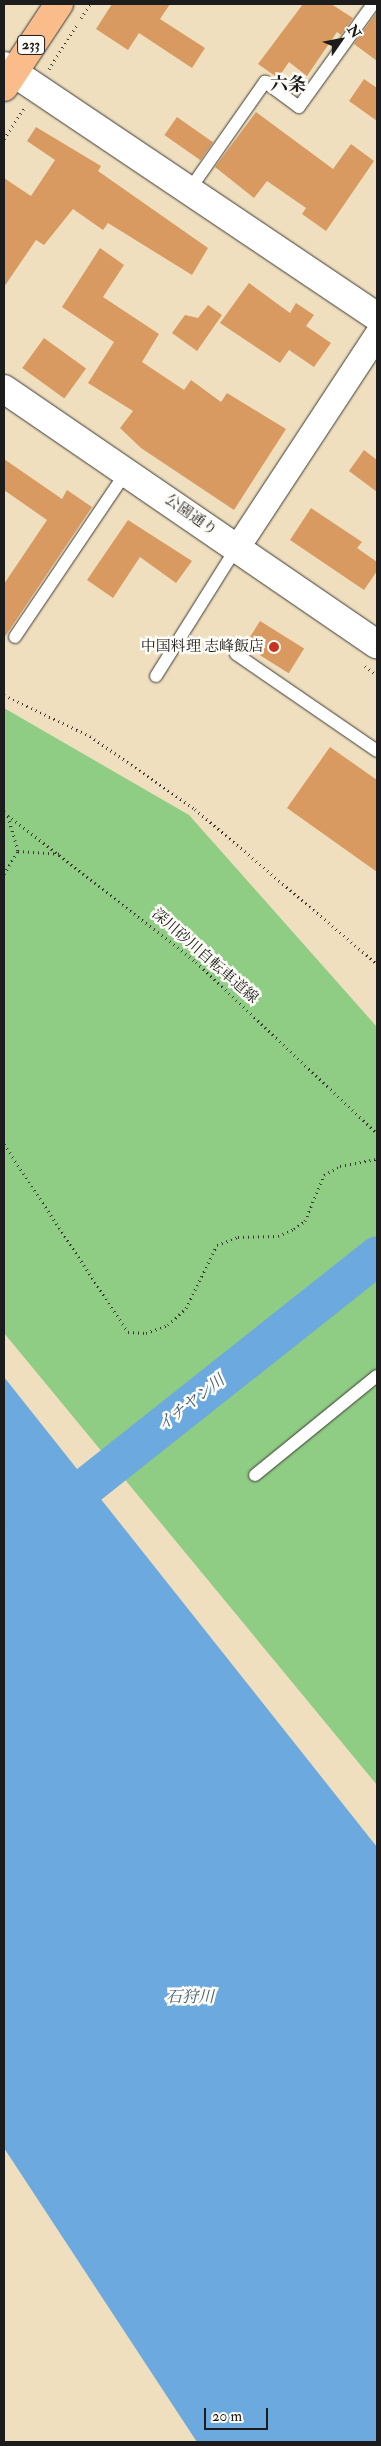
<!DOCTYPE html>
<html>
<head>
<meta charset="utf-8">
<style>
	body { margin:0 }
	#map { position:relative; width:381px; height:2446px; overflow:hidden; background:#efdfbe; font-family:"IM FELL Double Pica","Noto Serif JP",serif }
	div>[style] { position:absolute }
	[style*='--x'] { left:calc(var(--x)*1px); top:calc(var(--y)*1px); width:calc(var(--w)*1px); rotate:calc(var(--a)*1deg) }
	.green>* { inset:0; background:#8ecd83 }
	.water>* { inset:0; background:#6ba9de }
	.river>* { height:39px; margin:-19.5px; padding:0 19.5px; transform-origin:19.5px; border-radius:19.5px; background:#6ba9de }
	.building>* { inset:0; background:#d99a61; transform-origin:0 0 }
	.path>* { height:3px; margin-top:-1.5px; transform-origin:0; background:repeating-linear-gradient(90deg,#3c3934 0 1px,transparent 0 5px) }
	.roads { filter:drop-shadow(0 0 1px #3c3934) drop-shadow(0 0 1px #3c3934) }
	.service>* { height:12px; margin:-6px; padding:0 6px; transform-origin:6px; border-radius:6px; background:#fff }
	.minor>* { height:25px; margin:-12.5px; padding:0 12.5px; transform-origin:12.5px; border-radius:12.5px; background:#fff }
	.tertiary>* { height:28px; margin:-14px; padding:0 14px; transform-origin:14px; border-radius:14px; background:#fff }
	.trunk>* { height:28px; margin:-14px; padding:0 14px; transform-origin:14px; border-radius:14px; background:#f9bc8a }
	.dots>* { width:14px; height:14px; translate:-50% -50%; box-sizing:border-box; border:2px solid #fdfcf7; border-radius:50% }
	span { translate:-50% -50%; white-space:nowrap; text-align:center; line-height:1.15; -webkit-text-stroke:5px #fdfcf7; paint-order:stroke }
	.shield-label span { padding:1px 4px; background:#fdfcf7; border:1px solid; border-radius:4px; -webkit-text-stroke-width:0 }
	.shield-label { font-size:14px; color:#1c1c1c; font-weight:700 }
	.street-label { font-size:15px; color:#1c1c1c }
	.poi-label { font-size:15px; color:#1c1c1c }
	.right { translate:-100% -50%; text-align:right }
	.water-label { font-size:16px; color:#405b73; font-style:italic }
	.quarter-label { font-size:18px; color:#1c1c1c; font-weight:700 }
	.frame { position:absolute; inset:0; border:5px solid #1c1c1c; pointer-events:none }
	.north { position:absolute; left:316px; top:15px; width:50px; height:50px; -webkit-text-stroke:4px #fdfcf7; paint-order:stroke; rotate:57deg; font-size:14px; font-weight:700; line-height:20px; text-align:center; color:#1c1c1c }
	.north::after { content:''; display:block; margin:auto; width:18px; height:22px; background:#1c1c1c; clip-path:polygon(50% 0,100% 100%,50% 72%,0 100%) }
	.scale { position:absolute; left:204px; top:2408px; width:64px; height:22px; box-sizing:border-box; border:2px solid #1c1c1c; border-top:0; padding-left:6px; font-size:15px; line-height:18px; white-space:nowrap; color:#1c1c1c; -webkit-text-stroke:4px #fdfcf7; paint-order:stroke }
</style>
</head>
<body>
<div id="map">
	<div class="green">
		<div style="clip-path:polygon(4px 708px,189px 815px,377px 1027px,377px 1785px,4px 1333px)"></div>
	</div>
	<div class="water">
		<div style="clip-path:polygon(4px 1377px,377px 1847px,377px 2442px,197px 2442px,4px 2148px)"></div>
	</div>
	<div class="river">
		<div style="--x:4;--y:1551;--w:476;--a:-38.4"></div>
	</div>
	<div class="building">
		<div style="clip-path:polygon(112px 4px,170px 4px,160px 19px,205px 48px,192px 68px,139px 33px,128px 50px,96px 29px)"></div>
		<div style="clip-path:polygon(303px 4px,331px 4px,353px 18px,341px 35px,337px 32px,307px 76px,289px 62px,278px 78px,258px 64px)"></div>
		<div style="clip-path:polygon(377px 12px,377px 61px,354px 44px)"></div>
		<div style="clip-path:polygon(364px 79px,377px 88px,377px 121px,349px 101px)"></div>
		<div style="clip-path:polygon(256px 112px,333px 169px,351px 144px,374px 161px,326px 231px,302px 214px,306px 208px,267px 181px,254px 198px,215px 167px)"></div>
		<div style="left:177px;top:117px;width:44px;height:22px;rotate:35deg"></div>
		<div style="clip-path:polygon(36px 127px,101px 166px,98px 171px,208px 248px,192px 275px,108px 223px,103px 230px,73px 209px,44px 245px,36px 240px,4px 287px,4px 178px,31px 196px,55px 160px,27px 141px)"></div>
		<div style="clip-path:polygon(100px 248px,124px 265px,103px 297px,159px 334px,142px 362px,184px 390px,191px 380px,221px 402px,227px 393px,286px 429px,234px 510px,141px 448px,120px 428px,133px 411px,88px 383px,114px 342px,62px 307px)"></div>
		<div style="clip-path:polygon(249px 283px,290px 313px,296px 303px,314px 315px,306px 326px,331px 343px,314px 367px,289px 350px,280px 363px,220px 323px)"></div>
		<div style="clip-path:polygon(208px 305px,222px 315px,197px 351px,172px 333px,185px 315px,198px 318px)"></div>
		<div style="left:44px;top:338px;width:52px;height:37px;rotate:36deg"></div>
		<div style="clip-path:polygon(364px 450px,377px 460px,377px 492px,349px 471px)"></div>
		<div style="clip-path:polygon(4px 459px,62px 499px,67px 490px,92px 507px,4px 638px,4px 584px,47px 520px,4px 490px)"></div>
		<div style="clip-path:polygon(311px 508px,362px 542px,357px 548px,377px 562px,377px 571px,364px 590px,290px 540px)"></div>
		<div style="clip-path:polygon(128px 520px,192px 561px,176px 583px,140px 557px,113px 598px,87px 580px)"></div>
		<div style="left:260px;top:621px;width:52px;height:29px;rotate:32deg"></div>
		<div style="clip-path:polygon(330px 747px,377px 780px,377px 872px,287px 808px)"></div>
	</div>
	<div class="path">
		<div style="--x:81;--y:18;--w:17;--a:-57"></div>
		<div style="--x:49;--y:69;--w:51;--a:-57.9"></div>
		<div style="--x:4;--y:139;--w:37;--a:-57"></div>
		<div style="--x:365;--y:666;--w:15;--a:37"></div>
		<div style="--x:4;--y:695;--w:95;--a:25.5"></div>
		<div style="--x:90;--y:736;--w:128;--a:34.8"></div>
		<div style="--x:195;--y:809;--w:239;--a:40.4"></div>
		<div style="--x:4;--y:812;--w:244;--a:38"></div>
		<div style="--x:196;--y:962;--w:249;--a:43.4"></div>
		<div style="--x:8;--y:816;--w:36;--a:74"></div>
		<div style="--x:4;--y:874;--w:27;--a:-59"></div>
		<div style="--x:18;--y:851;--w:44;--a:3.9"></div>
		<div style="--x:4;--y:1144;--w:225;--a:56.6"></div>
		<div style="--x:128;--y:1332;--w:18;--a:3"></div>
		<div style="--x:146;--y:1333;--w:23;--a:-20"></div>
		<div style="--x:168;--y:1325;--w:25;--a:-43"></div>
		<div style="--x:186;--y:1308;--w:70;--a:-63.8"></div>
		<div style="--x:217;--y:1245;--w:22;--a:-21"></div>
		<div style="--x:238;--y:1237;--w:40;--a:-1.4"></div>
		<div style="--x:278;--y:1236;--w:17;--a:-24"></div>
		<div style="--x:294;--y:1229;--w:14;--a:-36"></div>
		<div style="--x:305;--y:1221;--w:50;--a:-67.6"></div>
		<div style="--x:324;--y:1175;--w:18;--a:-29"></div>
		<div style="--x:340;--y:1166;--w:38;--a:-11"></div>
	</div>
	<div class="roads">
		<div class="service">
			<div style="--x:190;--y:189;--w:131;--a:-55"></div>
			<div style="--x:265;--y:82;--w:42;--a:36.3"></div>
			<div style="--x:299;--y:107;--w:127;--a:-54.3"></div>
			<div style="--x:15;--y:637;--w:200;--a:-56"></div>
			<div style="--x:236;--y:654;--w:171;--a:34.5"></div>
			<div style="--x:156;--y:676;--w:152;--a:-57.9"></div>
			<div style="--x:255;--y:1475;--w:157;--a:-39.1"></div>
		</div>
		<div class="minor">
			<div style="--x:237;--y:547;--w:255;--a:-56.7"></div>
		</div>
		<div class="tertiary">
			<div style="--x:4;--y:66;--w:450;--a:33.9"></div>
			<div style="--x:4;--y:389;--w:452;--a:34.4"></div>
		</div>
		<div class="trunk">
			<div style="--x:4;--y:87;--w:100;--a:-56.5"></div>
		</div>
	</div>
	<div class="dots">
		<div style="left:274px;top:647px;background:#c8321e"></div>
	</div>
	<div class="shield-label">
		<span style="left:31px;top:45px">233</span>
	</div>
	<div class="street-label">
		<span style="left:191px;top:515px;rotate:35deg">公園通り</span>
		<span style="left:205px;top:956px;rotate:41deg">深川砂川自転車道線</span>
	</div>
	<div class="poi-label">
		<span class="right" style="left:264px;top:647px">中国料理 志峰飯店</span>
	</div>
	<div class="water-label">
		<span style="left:191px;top:1403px;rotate:-38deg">イチヤン川</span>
		<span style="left:190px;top:1997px">石狩川</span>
	</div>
	<div class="quarter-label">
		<span style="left:288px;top:85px">六条</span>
	</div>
	<div class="frame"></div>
	<div class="north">N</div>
	<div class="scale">20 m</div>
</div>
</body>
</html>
